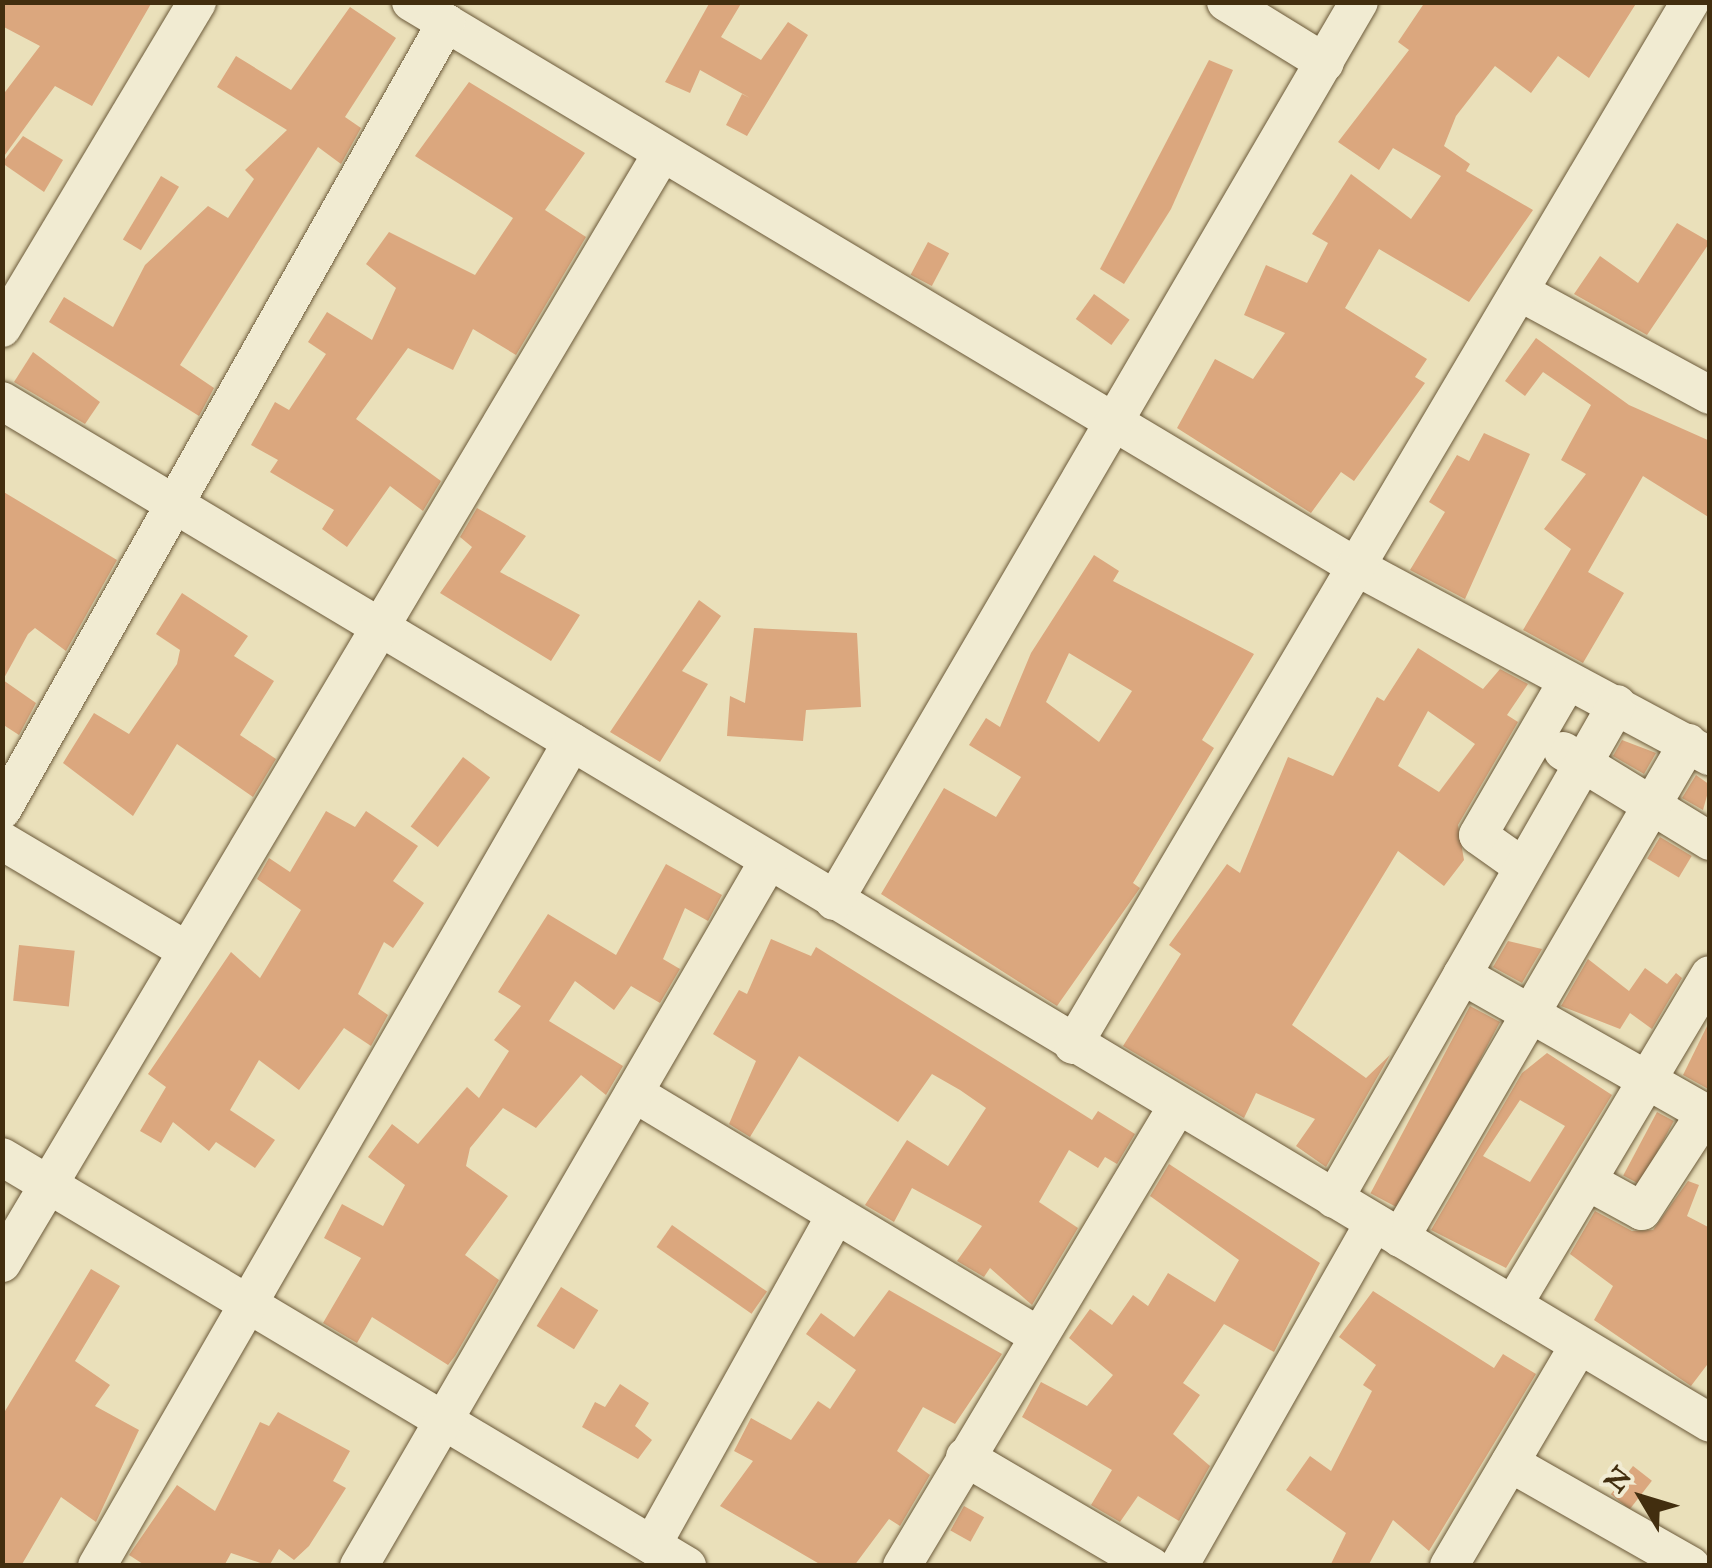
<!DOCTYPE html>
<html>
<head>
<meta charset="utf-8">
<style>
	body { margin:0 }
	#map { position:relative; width:1712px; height:1568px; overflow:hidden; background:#eae0ba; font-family:"IM FELL Great Primer",serif }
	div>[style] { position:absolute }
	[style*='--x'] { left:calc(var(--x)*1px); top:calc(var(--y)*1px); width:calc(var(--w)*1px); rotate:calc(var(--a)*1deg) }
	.building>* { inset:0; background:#dba77e; transform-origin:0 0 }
	.roads { filter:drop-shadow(0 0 2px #6c5a3a) drop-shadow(0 0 2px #6c5a3a) }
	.minor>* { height:38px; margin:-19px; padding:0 19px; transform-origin:19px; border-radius:19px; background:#f1ebd2 }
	span { translate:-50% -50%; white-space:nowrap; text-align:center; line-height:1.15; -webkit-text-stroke:9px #f1ebd2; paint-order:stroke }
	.frame { position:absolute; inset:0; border:5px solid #422e0f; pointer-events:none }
	.north { position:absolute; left:1592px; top:1448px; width:100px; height:100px; -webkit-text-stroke:8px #f1ebd2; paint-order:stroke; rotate:308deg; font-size:28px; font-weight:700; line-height:40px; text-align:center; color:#422e0f }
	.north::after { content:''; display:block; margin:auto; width:35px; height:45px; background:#422e0f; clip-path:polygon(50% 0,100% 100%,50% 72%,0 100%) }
</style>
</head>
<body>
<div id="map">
	<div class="building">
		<div style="clip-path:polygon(2px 2px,152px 2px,92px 106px,55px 86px,2px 159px,2px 96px,40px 46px,2px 26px)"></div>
		<div style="clip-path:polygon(710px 2px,742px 2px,721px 37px,761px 60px,788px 22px,808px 35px,747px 136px,726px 125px,742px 94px,750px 98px,700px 70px,690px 93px,665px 82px)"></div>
		<div style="clip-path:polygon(1425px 2px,1637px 2px,1589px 78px,1558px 56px,1531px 93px,1495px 66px,1456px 116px,1444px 146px,1470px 164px,1466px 171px,1533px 210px,1469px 302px,1379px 249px,1345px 308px,1427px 359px,1415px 377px,1425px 383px,1354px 481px,1341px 472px,1311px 513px,1177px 428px,1215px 359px,1253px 379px,1285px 333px,1244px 315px,1266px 265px,1307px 283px,1328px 243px,1312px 234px,1351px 174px,1411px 219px,1441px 176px,1393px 148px,1379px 170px,1338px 142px,1409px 50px,1398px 42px)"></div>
		<div style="clip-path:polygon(350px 7px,396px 38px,345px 117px,361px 128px,341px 164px,318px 147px,180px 365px,214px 388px,199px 416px,49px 322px,64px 297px,113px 327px,145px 265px,208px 206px,228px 218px,254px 179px,245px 170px,287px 130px,217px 87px,236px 56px,291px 90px)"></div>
		<div style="clip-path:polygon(1209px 60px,1233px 70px,1171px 209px,1124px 284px,1100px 269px)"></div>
		<div style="clip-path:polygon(469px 82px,585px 153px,545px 210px,586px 237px,516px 355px,473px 329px,453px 370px,408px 348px,356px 419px,441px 481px,423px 511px,390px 486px,347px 547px,322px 529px,334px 510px,270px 472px,278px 460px,251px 445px,275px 402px,289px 410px,326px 354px,308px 342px,327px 312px,372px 340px,396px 288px,366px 264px,389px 232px,475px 275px,513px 218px,415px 156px)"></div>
		<div style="clip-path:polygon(23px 136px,63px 160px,44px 192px,2px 163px)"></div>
		<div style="left:161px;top:176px;width:21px;height:74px;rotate:31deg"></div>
		<div style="clip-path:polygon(1677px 223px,1710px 242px,1647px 335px,1574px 294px,1600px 256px,1638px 283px)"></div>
		<div style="left:928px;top:242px;width:24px;height:37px;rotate:28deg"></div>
		<div style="left:1094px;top:294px;width:44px;height:31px;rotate:36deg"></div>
		<div style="clip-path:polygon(1536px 338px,1629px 405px,1710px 441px,1710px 518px,1643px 476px,1588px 572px,1624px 593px,1583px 663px,1523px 630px,1571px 549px,1544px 529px,1586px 474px,1561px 460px,1591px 405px,1543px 372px,1525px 396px,1505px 381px)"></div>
		<div style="clip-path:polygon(33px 352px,100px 402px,85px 424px,14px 382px)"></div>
		<div style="clip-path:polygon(1484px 433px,1530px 454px,1465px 599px,1410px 570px,1445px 512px,1429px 502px,1457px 455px,1469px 461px)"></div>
		<div style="clip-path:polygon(2px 491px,117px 560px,66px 651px,35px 628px,28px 634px,3px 680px,36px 703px,19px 735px,2px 724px)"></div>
		<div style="clip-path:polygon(477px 508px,526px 536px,500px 572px,580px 615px,551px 661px,440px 593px,472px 547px,460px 537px)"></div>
		<div style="clip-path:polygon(evenodd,1094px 555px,1119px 571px,1113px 581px,1254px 654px,1202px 740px,1214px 748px,1133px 883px,1140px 888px,1057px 1006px,881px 894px,944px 788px,996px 817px,1021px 777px,969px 745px,986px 718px,1000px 727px,1031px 653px,1094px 555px,1069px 653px,1132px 691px,1099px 742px,1046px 702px,1069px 653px)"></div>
		<div style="clip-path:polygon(182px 593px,248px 636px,234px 656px,274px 681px,240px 735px,276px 759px,253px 797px,177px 744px,133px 816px,63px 763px,94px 713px,129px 734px,177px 664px,180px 650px,156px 634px)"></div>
		<div style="clip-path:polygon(699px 600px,721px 616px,682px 671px,708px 684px,660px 762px,610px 732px)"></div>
		<div style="clip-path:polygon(754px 628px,857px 633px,861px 707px,806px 710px,803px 741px,727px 736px,730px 696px,745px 703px)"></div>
		<div style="clip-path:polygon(evenodd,1418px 648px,1483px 689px,1500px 669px,1528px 684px,1507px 715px,1518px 722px,1458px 825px,1464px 860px,1444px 886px,1398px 851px,1292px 1025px,1366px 1078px,1390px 1055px,1326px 1167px,1296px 1146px,1315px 1119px,1256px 1093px,1244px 1118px,1123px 1046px,1181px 954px,1169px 945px,1227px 864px,1240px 873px,1288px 757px,1333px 776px,1377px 697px,1384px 701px,1418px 648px,1428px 711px,1475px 744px,1439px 792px,1398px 766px,1428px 711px)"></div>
		<div style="clip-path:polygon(1622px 740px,1656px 753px,1644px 774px,1613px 756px)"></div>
		<div style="left:463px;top:757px;width:34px;height:87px;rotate:37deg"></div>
		<div style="clip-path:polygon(1696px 775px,1710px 785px,1703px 810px,1682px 798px)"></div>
		<div style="clip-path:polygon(326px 811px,355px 827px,366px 811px,418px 846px,393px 881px,424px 903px,393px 948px,384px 942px,358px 994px,388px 1015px,371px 1046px,344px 1028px,299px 1090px,259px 1060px,230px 1110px,275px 1140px,255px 1168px,216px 1142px,209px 1151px,173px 1122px,161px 1143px,140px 1131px,166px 1087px,148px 1074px,231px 952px,260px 978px,301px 910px,257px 879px,269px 858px,290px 872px)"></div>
		<div style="left:1660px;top:837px;width:37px;height:25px;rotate:31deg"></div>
		<div style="clip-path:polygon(666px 864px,722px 895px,708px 921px,685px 908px,663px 959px,680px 969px,660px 1003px,631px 986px,614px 1010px,575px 981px,549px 1021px,623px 1066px,606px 1095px,581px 1075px,536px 1128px,503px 1108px,470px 1148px,466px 1166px,508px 1196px,465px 1255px,499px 1280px,455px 1356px,448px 1365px,372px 1317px,357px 1343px,323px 1323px,361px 1258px,324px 1238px,342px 1204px,383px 1226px,405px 1185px,368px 1157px,392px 1124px,418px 1144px,467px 1087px,479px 1098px,509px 1051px,494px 1040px,521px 1006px,498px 992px,548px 914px,616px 955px)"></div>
		<div style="clip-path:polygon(771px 939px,811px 956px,816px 947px,1092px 1120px,1098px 1111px,1135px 1134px,1117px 1164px,1105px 1157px,1098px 1168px,1069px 1150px,1039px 1202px,1078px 1228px,1032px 1305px,990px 1268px,984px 1277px,957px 1261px,982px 1226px,912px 1188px,894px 1222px,865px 1205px,907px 1140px,948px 1166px,986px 1108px,960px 1090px,932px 1074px,898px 1122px,799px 1056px,750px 1137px,729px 1124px,756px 1061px,713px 1034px,739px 990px,747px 994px)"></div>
		<div style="clip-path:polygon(1508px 941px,1542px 949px,1522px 983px,1493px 967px)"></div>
		<div style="left:19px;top:945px;width:56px;height:56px;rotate:6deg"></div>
		<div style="clip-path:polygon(1588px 959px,1629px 991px,1645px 968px,1667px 984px,1676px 973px,1682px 978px,1652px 1029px,1630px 1013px,1620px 1029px,1561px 1006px)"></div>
		<div style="left:1470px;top:1006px;width:34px;height:212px;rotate:28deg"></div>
		<div style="clip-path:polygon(1710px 1020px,1710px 1090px,1683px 1075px)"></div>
		<div style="clip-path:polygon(evenodd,1547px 1053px,1612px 1095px,1506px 1268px,1431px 1230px,1522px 1073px,1547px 1053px,1520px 1100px,1565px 1126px,1530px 1182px,1483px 1156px,1520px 1100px)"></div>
		<div style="left:1657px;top:1112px;width:19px;height:72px;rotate:28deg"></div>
		<div style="clip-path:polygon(1169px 1164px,1320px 1263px,1274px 1352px,1224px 1324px,1183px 1383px,1200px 1395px,1173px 1434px,1210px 1466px,1179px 1521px,1138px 1496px,1120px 1522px,1091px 1505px,1112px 1470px,1022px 1417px,1041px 1382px,1087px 1406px,1113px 1375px,1069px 1338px,1090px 1309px,1112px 1325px,1133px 1295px,1148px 1306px,1168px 1273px,1215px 1302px,1239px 1260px,1150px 1196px)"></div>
		<div style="clip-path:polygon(1688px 1181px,1699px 1185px,1687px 1216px,1710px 1228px,1710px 1361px,1691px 1386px,1594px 1320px,1613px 1286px,1570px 1254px,1595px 1211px,1632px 1231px,1653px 1230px)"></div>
		<div style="left:672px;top:1225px;width:116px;height:27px;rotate:35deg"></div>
		<div style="clip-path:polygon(91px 1269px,120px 1286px,75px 1361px,110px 1385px,95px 1406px,139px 1430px,96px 1522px,61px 1497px,21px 1566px,2px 1566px,2px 1416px)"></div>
		<div style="left:561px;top:1287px;width:44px;height:46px;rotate:32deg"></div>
		<div style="clip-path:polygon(889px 1290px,1002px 1354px,955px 1424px,923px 1407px,897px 1451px,930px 1475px,900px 1526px,889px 1519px,854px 1566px,823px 1566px,720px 1506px,753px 1461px,734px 1451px,751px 1418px,791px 1440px,818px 1401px,830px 1409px,856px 1370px,806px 1334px,821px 1313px,854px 1337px)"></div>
		<div style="clip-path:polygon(1373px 1291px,1494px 1368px,1503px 1354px,1536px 1374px,1429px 1551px,1393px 1520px,1368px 1566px,1330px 1566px,1346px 1533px,1286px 1490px,1310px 1456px,1331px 1471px,1372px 1391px,1363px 1385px,1376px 1365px,1339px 1337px)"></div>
		<div style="clip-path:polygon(620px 1384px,649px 1403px,635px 1426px,652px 1440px,638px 1459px,582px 1427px,595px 1402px,605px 1407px)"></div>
		<div style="clip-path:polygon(278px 1412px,350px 1451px,333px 1481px,346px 1488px,309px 1546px,294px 1560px,279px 1549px,269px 1566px,231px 1553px,224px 1566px,146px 1566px,129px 1555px,177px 1485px,215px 1511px,260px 1422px,269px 1426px)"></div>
		<div style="left:1633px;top:1466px;width:24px;height:36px;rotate:38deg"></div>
		<div style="left:964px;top:1506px;width:23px;height:28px;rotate:29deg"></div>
	</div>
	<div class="roads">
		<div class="minor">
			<div style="--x:411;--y:2;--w:1100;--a:30.86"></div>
			<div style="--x:1355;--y:566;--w:403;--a:28.2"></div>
			<div style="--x:1226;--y:2;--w:116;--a:31.6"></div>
			<div style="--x:1520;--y:292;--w:216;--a:28.5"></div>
			<div style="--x:2;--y:328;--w:380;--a:-59.1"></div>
			<div style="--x:2;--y:401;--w:1990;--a:30.89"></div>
			<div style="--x:1563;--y:751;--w:172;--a:31.5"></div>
			<div style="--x:2;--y:810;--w:904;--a:-60.57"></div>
			<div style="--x:2;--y:841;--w:212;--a:30.7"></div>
			<div style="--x:1523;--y:867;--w:55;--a:-144.6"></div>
			<div style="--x:1478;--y:835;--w:177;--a:-59.8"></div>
			<div style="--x:834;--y:901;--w:1041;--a:-59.72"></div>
			<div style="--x:1462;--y:975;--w:285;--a:29.6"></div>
			<div style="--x:1073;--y:1045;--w:1212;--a:-59.39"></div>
			<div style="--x:634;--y:1093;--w:472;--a:31"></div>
			<div style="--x:2;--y:1157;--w:798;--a:30.84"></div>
			<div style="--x:1589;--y:1182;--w:60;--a:28.7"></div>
			<div style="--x:1642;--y:1211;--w:116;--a:-57"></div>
			<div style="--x:1334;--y:1199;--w:570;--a:-60.24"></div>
			<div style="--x:1400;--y:1238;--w:573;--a:-59.81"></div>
			<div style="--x:2;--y:1263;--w:1291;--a:-59.26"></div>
			<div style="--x:1513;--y:1305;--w:384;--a:-59.2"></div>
			<div style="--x:965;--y:1457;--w:216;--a:30.4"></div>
			<div style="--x:1510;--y:1463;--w:208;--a:29.6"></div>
			<div style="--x:652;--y:1545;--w:378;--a:-60.9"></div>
			<div style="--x:97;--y:1566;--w:951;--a:-60.04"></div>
			<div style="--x:359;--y:1566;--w:816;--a:-59.85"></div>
			<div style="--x:902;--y:1566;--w:537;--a:-59.09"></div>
			<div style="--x:1179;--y:1566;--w:395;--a:-60.4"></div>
			<div style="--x:1449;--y:1566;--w:256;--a:-59.5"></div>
		</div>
	</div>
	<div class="frame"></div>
	<div class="north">N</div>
</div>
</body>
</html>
